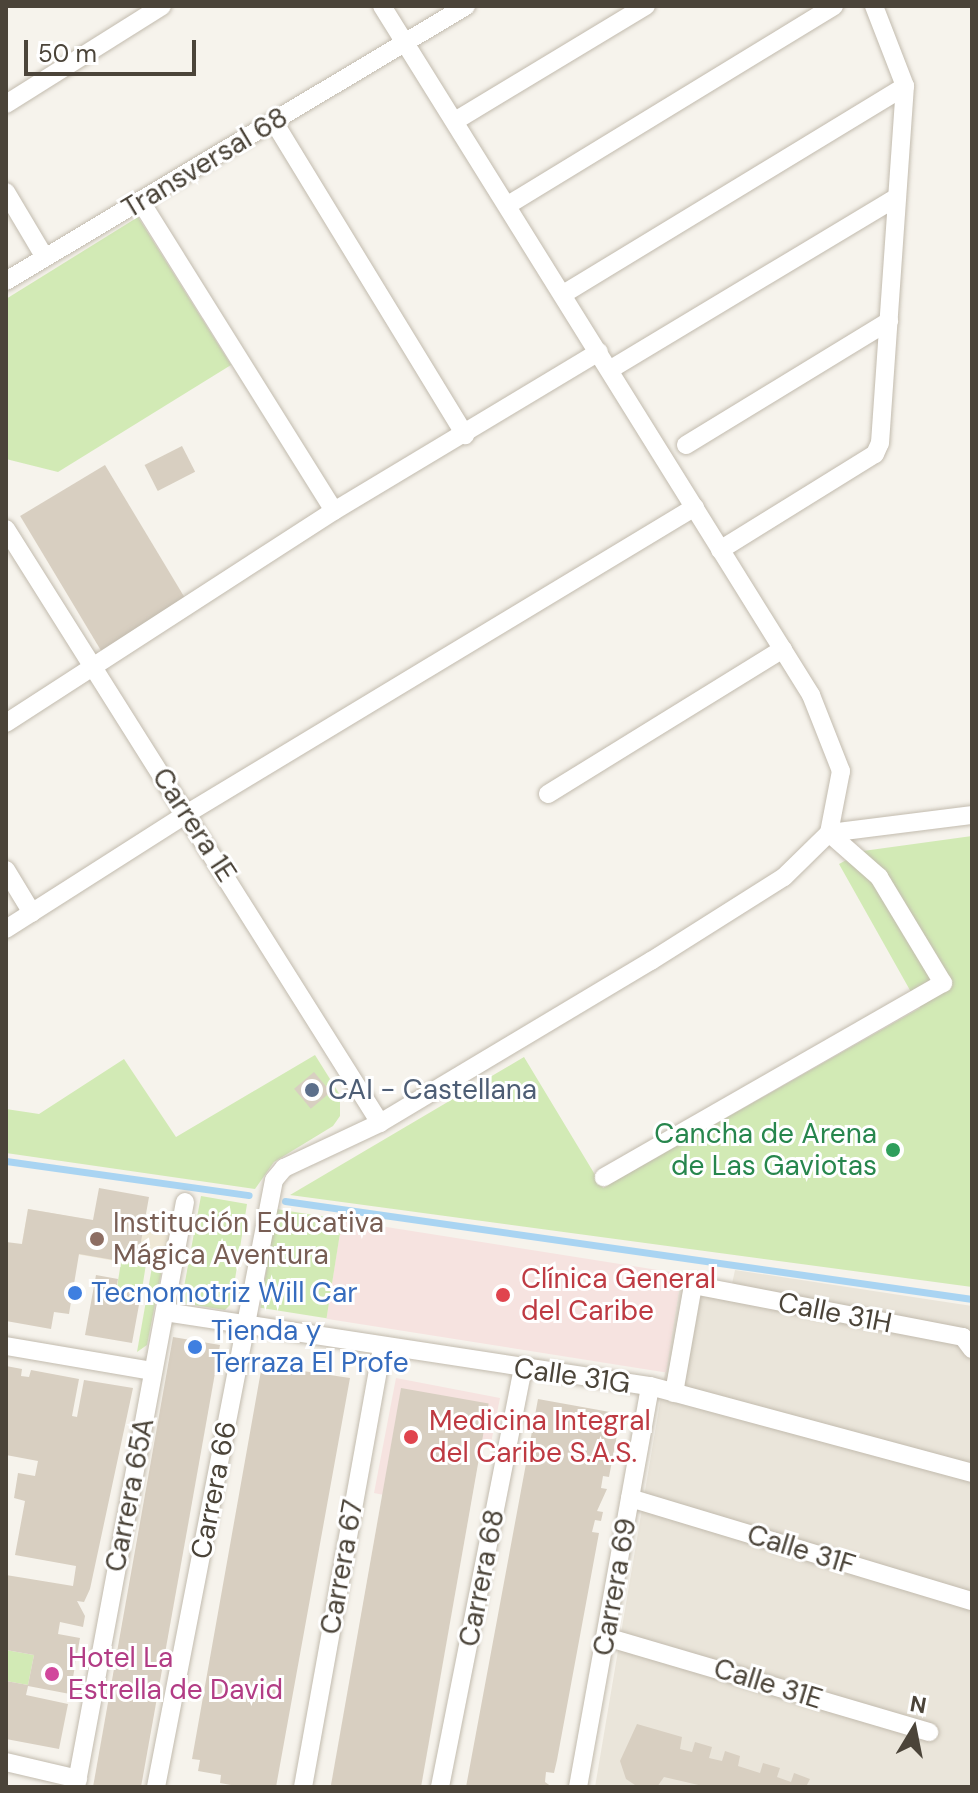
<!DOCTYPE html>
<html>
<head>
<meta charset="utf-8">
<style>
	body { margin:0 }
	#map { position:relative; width:978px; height:1793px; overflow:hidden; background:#f6f3ec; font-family:"DM Sans",sans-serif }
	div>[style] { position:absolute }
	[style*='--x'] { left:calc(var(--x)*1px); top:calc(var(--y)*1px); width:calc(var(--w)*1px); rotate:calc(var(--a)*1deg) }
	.residential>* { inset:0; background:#eae5da }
	.education>* { inset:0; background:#efe8d6; transform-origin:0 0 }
	.medical>* { inset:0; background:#f6e3e0; transform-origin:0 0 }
	.green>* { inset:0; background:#d2eab5; transform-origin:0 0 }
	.stream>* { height:7px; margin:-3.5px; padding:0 3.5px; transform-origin:3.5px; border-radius:3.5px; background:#a9d4f2 }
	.building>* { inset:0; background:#d8cfc1; transform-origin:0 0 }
	.roads { filter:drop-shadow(0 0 2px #c2bbae) drop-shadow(0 0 2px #c2bbae) }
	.street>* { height:18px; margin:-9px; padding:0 9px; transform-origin:9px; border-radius:9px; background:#fff }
	.dots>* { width:22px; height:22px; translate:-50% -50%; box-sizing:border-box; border:4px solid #fff; border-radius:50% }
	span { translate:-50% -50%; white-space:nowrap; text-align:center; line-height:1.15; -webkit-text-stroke:6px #fff; paint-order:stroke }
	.street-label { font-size:28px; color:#4b4439 }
	.service-label { font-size:28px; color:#4e5e75 }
	.left { translate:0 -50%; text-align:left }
	.leisure-label { font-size:28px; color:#27864d }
	.right { translate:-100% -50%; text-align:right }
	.education-label { font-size:28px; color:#785e54 }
	.health-label { font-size:28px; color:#be3a42 }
	.shop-label { font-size:28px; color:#366cbe }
	.hotel-label { font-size:28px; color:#b23c85 }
	.frame { position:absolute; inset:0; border:8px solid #4b4439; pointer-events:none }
	.north { position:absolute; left:874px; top:1689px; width:80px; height:80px; -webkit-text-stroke:6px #fff; paint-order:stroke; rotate:10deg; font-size:22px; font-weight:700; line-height:32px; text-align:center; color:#4b4439 }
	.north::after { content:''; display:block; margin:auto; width:28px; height:36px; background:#4b4439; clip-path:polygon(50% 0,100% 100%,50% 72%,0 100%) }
	.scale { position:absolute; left:24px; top:40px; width:172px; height:36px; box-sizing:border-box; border:4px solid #4b4439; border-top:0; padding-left:10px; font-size:24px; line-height:28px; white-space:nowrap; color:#4b4439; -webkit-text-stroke:6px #fff; paint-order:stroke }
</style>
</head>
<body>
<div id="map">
	<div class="residential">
		<div style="clip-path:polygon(735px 1270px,972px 1306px,972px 1787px,595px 1787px,682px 1272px,732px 1284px)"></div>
	</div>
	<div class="education">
		<div style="left:28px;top:1209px;width:146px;height:36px;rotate:10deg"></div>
	</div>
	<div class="medical">
		<div style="left:342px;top:1220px;width:344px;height:100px;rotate:9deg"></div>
		<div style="clip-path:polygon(396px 1378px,500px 1398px,491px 1443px,437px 1433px,424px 1503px,374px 1493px)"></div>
	</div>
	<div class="green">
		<div style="clip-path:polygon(138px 217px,231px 365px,58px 472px,6px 459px,6px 299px)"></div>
		<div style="clip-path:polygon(972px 836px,972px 1287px,290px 1195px,524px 1057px,603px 1188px,920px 1008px,839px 864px,863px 851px)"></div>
		<div style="clip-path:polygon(315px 1055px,340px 1095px,340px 1116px,333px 1126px,274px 1162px,255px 1189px,6px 1153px,6px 1109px,39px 1114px,124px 1059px,176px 1137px)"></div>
		<div style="clip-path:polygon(201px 1196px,247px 1204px,231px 1304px,225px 1310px,181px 1303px)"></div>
		<div style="left:276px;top:1209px;width:67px;height:100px;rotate:9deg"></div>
		<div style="left:121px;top:1262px;width:25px;height:28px;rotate:9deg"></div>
		<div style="clip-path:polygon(152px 1267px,162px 1269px,147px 1345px,137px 1352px)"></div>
		<div style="clip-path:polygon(6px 1650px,34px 1655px,28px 1685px,6px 1681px)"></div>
	</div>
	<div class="stream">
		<div style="--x:6;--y:1161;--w:245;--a:8"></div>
		<div style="--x:285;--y:1201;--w:694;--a:8.12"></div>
	</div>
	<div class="building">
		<div style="left:182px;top:446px;width:29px;height:42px;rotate:63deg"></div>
		<div style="left:105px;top:465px;width:159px;height:99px;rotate:59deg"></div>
		<div style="left:314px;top:1072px;width:26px;height:26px;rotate:50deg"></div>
		<div style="clip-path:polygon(99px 1188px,149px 1197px,137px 1264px,79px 1254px,69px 1314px,54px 1312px,51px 1329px,6px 1321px,6px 1242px,22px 1244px,28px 1209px,93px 1220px)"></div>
		<div style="clip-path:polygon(96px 1275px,118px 1279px,116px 1290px,141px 1294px,132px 1343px,85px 1335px)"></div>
		<div style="clip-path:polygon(173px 1337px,220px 1345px,188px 1525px,141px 1787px,93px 1787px)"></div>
		<div style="clip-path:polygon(262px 1365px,350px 1378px,276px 1787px,242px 1787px,220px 1783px,221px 1775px,198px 1771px,200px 1760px,192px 1759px)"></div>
		<div style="clip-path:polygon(6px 1366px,22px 1369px,21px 1376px,29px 1377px,31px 1370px,79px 1379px,72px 1416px,77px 1417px,84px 1380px,133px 1388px,90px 1589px,84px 1602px,77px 1601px,85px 1616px,83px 1627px,60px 1622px,58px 1634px,80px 1638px,70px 1694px,28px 1686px,26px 1695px,68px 1704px,59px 1749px,6px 1739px,6px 1681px,28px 1685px,34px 1655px,6px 1650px,6px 1575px,73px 1586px,76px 1566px,15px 1555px,25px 1501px,14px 1498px,18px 1473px,35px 1476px,38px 1461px,6px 1455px)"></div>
		<div style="left:401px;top:1388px;width:89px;height:406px;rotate:10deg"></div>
		<div style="clip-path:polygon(538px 1399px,621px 1414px,609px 1477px,603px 1476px,601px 1488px,607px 1489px,597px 1511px,603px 1512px,601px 1521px,595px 1520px,592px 1532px,599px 1533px,557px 1760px,554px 1773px,546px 1772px,545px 1782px,552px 1787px,466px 1787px)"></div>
		<div style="clip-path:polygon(637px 1724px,682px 1737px,680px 1749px,692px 1752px,695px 1742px,712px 1747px,709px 1758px,722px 1761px,725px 1751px,740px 1756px,738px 1766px,760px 1773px,763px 1763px,780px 1768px,777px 1777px,791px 1782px,794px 1773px,810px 1779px,806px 1787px,707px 1787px,664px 1777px,657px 1787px,635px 1785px,626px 1779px,620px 1761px)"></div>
	</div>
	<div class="roads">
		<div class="street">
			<div style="--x:382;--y:6;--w:812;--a:58.09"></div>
			<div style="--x:811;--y:695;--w:82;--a:68.5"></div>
			<div style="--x:841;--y:771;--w:63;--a:101"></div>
			<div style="--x:829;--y:833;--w:67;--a:41.3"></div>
			<div style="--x:879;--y:877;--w:124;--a:58.9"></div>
			<div style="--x:943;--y:983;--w:391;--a:150.2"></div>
			<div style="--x:6;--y:104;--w:184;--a:-32.1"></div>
			<div style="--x:455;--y:121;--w:223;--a:-31.1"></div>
			<div style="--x:274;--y:122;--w:367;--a:58.6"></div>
			<div style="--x:6;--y:192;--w:74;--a:59.3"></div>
			<div style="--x:141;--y:202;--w:364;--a:58"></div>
			<div style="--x:508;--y:205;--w:382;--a:-31.4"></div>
			<div style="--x:6;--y:281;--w:536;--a:-30.87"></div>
			<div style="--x:565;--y:293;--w:398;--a:-31.3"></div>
			<div style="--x:611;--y:369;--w:332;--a:-31"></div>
			<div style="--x:686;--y:445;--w:238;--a:-31.4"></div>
			<div style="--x:6;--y:529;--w:702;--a:57.8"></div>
			<div style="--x:720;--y:550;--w:182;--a:-31.8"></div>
			<div style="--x:875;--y:454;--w:12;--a:-66"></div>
			<div style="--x:880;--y:443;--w:358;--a:-86"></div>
			<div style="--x:905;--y:86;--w:86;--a:-111.2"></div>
			<div style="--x:6;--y:723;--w:391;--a:-32.9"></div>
			<div style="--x:334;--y:511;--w:309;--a:-31"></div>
			<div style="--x:548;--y:794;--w:276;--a:-31.7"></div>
			<div style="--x:6;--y:870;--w:50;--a:58.8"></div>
			<div style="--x:6;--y:929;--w:216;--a:-32.5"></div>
			<div style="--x:188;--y:813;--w:592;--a:-31.11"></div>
			<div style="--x:165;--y:1312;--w:491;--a:8.7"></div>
			<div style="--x:650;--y:1386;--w:334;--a:15.1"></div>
			<div style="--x:6;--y:1346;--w:149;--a:9.7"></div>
			<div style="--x:674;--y:1393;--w:110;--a:-80"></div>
			<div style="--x:693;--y:1285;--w:275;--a:10.9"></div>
			<div style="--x:963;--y:1337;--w:15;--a:53"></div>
			<div style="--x:630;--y:1498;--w:357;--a:16.8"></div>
			<div style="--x:606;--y:1637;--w:337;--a:16.4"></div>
			<div style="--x:6;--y:1762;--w:74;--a:13.3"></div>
			<div style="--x:76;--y:1787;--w:595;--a:-79.45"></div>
			<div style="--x:156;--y:1787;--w:618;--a:-79"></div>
			<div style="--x:274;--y:1180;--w:16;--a:-50"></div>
			<div style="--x:284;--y:1168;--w:106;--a:-25.1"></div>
			<div style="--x:380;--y:1123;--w:316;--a:-30.9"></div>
			<div style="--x:651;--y:961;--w:157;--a:-32.3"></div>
			<div style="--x:784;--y:877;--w:63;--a:-44.4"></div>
			<div style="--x:829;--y:833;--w:144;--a:-7.2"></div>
			<div style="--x:303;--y:1787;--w:447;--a:-79.8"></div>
			<div style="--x:440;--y:1787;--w:426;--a:-78.8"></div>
			<div style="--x:578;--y:1787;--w:407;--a:-79.8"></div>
		</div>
	</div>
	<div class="dots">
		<div style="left:312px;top:1090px;background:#5c6f8a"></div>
		<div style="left:893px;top:1150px;background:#2e9e5b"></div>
		<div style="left:97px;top:1239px;background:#8d6e63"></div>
		<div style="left:75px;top:1293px;background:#3f7fe0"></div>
		<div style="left:503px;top:1295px;background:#e0444e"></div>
		<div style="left:195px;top:1347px;background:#3f7fe0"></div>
		<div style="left:411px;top:1437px;background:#e0444e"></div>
		<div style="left:52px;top:1674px;background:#d1479c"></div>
	</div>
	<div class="street-label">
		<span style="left:205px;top:163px;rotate:-31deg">Transversal 68</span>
		<span style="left:194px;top:825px;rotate:57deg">Carrera 1E</span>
		<span style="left:835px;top:1313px;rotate:11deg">Calle 31H</span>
		<span style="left:572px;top:1376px;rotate:8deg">Calle 31G</span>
		<span style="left:214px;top:1490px;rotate:-79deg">Carrera 66</span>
		<span style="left:130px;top:1495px;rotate:-79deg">Carrera 65A</span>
		<span style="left:801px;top:1550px;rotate:17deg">Calle 31F</span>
		<span style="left:342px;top:1567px;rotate:-80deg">Carrera 67</span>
		<span style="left:482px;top:1578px;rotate:-79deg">Carrera 68</span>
		<span style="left:615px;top:1587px;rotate:-80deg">Carrera 69</span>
		<span style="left:768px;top:1684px;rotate:17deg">Calle 31E</span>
	</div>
	<div class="service-label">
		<span class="left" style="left:328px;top:1090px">CAI - Castellana</span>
	</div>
	<div class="leisure-label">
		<span class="right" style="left:877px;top:1150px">Cancha de Arena<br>de Las Gaviotas</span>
	</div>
	<div class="education-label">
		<span class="left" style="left:113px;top:1239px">Institución Educativa<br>Mágica Aventura</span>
	</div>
	<div class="health-label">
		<span class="left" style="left:521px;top:1295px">Clínica General<br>del Caribe</span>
		<span class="left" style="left:429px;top:1437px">Medicina Integral<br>del Caribe S.A.S.</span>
	</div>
	<div class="shop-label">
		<span class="left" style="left:91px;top:1293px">Tecnomotriz Will Car</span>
		<span class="left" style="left:211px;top:1347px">Tienda y<br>Terraza El Profe</span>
	</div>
	<div class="hotel-label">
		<span class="left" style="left:68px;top:1674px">Hotel La<br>Estrella de David</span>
	</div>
	<div class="frame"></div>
	<div class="north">N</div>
	<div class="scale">50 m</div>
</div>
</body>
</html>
